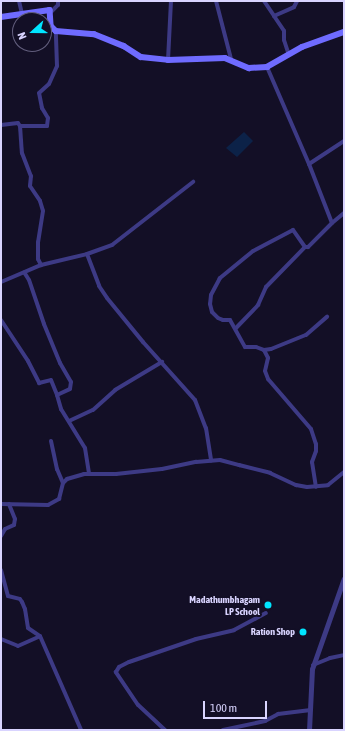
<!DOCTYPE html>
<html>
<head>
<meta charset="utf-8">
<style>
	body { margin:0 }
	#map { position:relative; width:345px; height:731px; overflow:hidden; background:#130f26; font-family:"Asap Condensed",sans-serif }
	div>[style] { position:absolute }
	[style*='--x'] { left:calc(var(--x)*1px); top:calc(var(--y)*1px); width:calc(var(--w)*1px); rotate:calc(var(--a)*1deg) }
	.water>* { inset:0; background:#0c2248 }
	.minor>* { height:4px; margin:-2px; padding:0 2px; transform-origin:2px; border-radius:2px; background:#3d3a85 }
	.tertiary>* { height:5px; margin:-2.5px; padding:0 2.5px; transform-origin:2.5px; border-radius:2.5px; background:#3d3a85 }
	.secondary>* { height:5.5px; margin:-2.75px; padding:0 2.75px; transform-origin:2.75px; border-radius:2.75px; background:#6f6bff }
	.dots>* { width:11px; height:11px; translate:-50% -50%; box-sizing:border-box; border:2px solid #130f26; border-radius:50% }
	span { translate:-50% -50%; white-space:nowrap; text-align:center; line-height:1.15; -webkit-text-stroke:4px #130f26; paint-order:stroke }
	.poi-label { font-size:10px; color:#d9d4ff; font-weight:700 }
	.right { translate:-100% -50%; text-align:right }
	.frame { position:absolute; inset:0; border:2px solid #d9d4ff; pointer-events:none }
	.north { position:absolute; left:12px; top:12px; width:40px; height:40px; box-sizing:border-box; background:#130f26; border:1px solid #625e7d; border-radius:50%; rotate:249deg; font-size:11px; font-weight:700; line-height:16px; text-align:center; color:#d9d4ff }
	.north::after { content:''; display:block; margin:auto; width:14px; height:18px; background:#00e5ff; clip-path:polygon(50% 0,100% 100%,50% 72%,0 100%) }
	.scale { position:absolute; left:203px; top:701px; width:64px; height:18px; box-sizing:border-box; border:2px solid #d9d4ff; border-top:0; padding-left:5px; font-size:12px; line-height:14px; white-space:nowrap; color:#d9d4ff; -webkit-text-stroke:3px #130f26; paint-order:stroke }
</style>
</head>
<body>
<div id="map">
	<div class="water">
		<div style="clip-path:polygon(244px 132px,253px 141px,237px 157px,226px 148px)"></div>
	</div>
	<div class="minor">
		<div style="--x:19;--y:1;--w:13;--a:77"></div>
		<div style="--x:216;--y:1;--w:60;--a:75.5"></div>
		<div style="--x:264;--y:1;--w:18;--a:56"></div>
		<div style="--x:274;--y:16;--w:22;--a:-24"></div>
		<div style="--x:294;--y:7;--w:7;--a:-63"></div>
		<div style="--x:51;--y:12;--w:10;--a:-45"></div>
		<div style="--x:58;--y:5;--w:4;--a:-90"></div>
		<div style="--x:274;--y:16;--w:18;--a:56"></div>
		<div style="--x:284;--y:31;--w:9;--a:90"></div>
		<div style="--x:284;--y:40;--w:16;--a:72"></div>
		<div style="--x:168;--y:60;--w:59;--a:-87.1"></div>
		<div style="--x:267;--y:67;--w:106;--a:66.6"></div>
		<div style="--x:309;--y:164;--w:63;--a:68.7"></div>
		<div style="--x:332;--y:223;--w:34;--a:135"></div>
		<div style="--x:308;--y:247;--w:3;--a:180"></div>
		<div style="--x:305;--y:247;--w:21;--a:-125"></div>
		<div style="--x:293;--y:230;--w:45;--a:152.3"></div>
		<div style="--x:253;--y:251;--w:43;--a:140.7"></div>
		<div style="--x:220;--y:278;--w:19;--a:118"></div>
		<div style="--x:211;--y:295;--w:9;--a:96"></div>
		<div style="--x:210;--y:304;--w:8;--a:76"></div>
		<div style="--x:212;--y:312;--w:8;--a:45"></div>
		<div style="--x:218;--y:318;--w:5;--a:22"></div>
		<div style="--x:223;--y:320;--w:7;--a:0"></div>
		<div style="--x:230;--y:320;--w:31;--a:61"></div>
		<div style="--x:245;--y:347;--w:11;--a:0"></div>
		<div style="--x:256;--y:347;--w:9;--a:21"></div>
		<div style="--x:264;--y:350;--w:9;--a:63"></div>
		<div style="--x:268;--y:358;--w:13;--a:103"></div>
		<div style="--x:265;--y:371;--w:9;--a:69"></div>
		<div style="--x:268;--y:379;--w:66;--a:49.3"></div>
		<div style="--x:311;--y:429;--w:16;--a:72"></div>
		<div style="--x:316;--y:444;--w:7;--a:90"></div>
		<div style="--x:316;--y:451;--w:12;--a:110"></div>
		<div style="--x:312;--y:462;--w:25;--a:81"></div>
		<div style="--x:1;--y:125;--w:17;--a:-7"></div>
		<div style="--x:18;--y:123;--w:4;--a:56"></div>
		<div style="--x:20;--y:126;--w:27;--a:86"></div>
		<div style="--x:22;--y:153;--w:25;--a:69"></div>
		<div style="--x:31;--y:176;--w:10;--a:96"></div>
		<div style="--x:30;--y:186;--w:18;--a:56"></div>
		<div style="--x:40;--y:201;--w:10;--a:73"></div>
		<div style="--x:43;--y:211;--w:31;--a:99"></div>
		<div style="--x:38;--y:242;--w:17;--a:90"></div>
		<div style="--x:38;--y:259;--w:7;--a:63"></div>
		<div style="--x:20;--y:126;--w:27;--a:0"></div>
		<div style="--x:47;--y:126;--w:8;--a:-83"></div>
		<div style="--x:48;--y:118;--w:12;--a:-121"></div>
		<div style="--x:42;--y:108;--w:15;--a:-101"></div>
		<div style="--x:39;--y:93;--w:13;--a:-42"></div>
		<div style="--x:49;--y:84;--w:20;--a:-66"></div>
		<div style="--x:57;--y:66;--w:35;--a:-92"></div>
		<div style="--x:309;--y:164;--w:42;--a:-33.3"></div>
		<div style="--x:332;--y:223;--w:16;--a:-40"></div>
		<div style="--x:87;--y:254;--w:34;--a:69"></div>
		<div style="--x:99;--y:286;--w:14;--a:56"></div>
		<div style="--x:107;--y:298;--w:57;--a:50.7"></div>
		<div style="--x:143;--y:342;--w:78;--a:48.1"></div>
		<div style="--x:195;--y:400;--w:30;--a:69"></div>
		<div style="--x:206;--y:428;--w:33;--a:81"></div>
		<div style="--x:1;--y:282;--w:43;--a:-23"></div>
		<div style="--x:41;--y:265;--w:47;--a:-13.4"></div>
		<div style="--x:87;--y:254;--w:27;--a:-20"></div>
		<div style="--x:112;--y:245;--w:103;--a:-37.9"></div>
		<div style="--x:1;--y:320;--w:49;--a:56.6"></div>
		<div style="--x:28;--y:361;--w:25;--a:63"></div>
		<div style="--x:39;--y:383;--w:12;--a:-14"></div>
		<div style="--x:51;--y:380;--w:16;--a:68"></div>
		<div style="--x:57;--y:395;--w:14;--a:-25"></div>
		<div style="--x:70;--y:389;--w:7;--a:-82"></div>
		<div style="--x:71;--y:382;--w:22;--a:-120"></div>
		<div style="--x:60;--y:363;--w:42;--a:-112.3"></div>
		<div style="--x:44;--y:324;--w:46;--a:-108.8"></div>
		<div style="--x:29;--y:280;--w:9;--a:-122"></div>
		<div style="--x:236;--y:328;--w:32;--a:-46"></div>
		<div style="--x:258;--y:305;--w:20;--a:-66"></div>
		<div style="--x:266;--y:287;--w:56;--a:-45.7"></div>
		<div style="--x:264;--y:350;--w:7;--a:-8"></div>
		<div style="--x:271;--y:349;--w:38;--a:-22"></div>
		<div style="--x:306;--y:335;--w:28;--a:-41"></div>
		<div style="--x:57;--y:395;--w:15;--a:74"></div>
		<div style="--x:61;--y:409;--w:46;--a:58.4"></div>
		<div style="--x:85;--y:448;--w:25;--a:81"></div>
		<div style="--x:69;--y:421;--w:26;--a:-25"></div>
		<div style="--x:93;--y:410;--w:30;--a:-42"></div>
		<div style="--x:115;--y:390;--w:55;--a:-30.8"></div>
		<div style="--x:51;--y:441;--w:29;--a:78"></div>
		<div style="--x:57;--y:469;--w:15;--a:67"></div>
		<div style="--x:1;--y:504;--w:47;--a:1.2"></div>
		<div style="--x:48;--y:505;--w:13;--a:-29"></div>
		<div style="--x:59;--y:499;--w:16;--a:-76"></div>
		<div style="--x:63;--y:483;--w:6;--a:-45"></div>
		<div style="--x:67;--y:479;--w:18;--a:-16"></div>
		<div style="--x:84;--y:474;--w:32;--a:0"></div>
		<div style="--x:116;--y:474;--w:46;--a:-6.2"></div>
		<div style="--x:162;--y:469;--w:35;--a:-12"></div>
		<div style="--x:196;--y:462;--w:24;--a:-5"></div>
		<div style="--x:220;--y:460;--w:20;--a:15"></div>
		<div style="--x:239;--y:465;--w:32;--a:14"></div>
		<div style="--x:270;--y:473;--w:29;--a:25"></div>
		<div style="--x:296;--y:485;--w:11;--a:10"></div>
		<div style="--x:307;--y:487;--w:21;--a:-5"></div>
		<div style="--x:328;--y:485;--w:21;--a:-39"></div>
		<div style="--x:1;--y:536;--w:8;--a:-60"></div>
		<div style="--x:5;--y:529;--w:10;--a:-24"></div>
		<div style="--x:14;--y:525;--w:6;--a:-81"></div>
		<div style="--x:15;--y:519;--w:16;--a:-112"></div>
		<div style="--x:1;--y:570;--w:27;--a:75"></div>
		<div style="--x:8;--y:596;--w:12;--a:14"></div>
		<div style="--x:20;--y:599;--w:4;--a:56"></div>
		<div style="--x:22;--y:602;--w:8;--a:67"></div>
		<div style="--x:25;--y:609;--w:19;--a:81"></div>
		<div style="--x:28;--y:628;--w:14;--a:34"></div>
		<div style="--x:40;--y:636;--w:103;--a:66.4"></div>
		<div style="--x:1;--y:639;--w:18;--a:22"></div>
		<div style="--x:18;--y:646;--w:24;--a:-24"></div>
		<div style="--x:313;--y:665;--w:18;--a:-22"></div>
		<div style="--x:330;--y:658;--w:14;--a:-12"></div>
		<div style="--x:165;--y:730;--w:37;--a:-137"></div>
		<div style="--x:138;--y:705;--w:40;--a:-124"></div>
		<div style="--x:116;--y:672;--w:6;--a:-59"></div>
		<div style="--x:119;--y:667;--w:11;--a:-27"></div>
		<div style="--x:129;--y:662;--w:71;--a:-18.9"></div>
		<div style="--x:196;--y:639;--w:39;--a:-13"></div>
		<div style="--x:234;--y:630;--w:36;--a:-28"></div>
		<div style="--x:223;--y:730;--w:43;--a:-12.1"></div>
		<div style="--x:265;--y:721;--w:15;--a:-28"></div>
		<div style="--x:278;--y:714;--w:33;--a:-7"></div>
	</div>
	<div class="tertiary">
		<div style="--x:309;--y:730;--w:61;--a:-87.2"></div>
		<div style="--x:312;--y:669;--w:96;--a:-70.6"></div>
	</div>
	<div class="secondary">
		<div style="--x:1;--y:17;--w:49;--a:-8.1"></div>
		<div style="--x:50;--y:10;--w:16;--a:86"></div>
		<div style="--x:51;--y:26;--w:7;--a:45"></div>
		<div style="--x:56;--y:31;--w:38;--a:5"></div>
		<div style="--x:94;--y:34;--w:32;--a:22"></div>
		<div style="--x:124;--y:46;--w:20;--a:33"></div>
		<div style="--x:141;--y:57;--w:27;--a:6"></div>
		<div style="--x:168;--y:60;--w:57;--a:-2"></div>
		<div style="--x:225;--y:58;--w:26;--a:23"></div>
		<div style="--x:249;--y:68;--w:18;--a:-3"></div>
		<div style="--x:267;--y:67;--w:40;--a:-29.7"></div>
		<div style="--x:302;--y:47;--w:45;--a:-19.7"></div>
	</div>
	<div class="dots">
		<div style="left:268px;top:605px;background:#00e5ff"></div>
		<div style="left:303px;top:632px;background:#00e5ff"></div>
	</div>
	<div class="poi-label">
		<span class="right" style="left:260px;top:605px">Madathumbhagam<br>LP School</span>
		<span class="right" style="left:295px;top:632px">Ration Shop</span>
	</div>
	<div class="frame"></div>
	<div class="north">N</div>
	<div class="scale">100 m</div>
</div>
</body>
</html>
